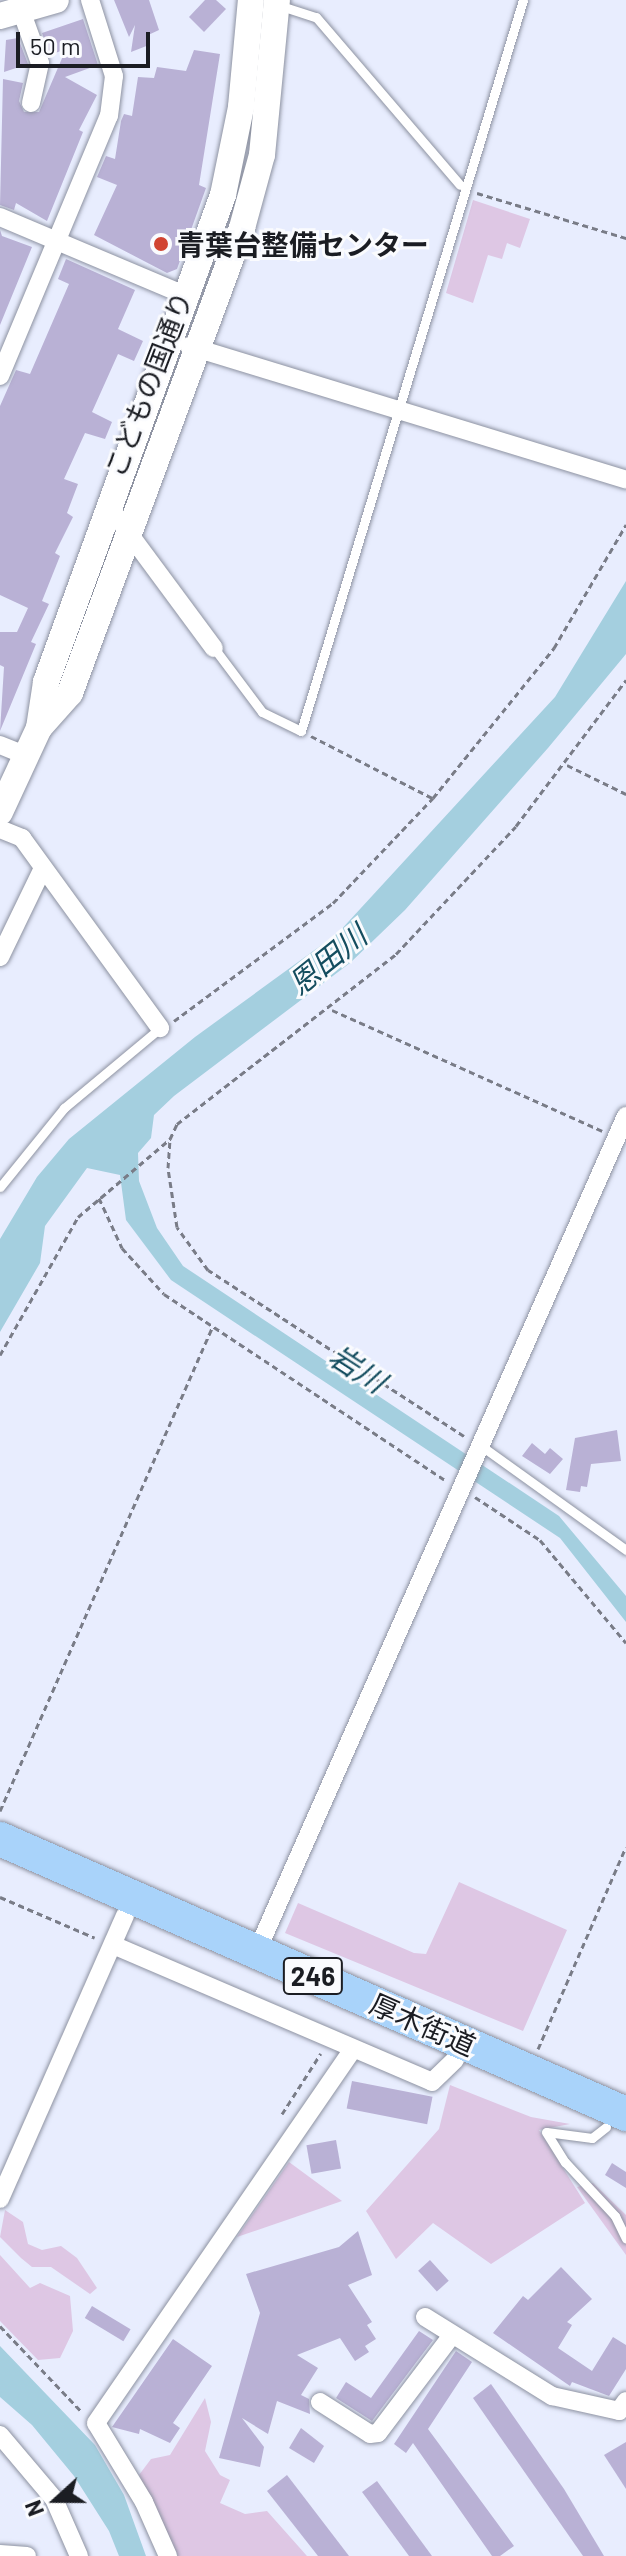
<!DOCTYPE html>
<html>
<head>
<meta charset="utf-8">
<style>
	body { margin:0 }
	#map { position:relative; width:626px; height:2556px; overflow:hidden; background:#e8edfe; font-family:Barlow,"Noto Sans JP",sans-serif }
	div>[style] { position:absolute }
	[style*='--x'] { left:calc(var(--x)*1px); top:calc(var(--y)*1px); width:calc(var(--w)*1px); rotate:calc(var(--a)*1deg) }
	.green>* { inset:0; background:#dec7e4 }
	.water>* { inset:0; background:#a4cfdf }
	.building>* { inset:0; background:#b9b1d5; transform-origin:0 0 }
	.path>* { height:3px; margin-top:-1.5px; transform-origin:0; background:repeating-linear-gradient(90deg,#797c87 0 6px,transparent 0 10px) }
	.roads { filter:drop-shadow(0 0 2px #8d92a1) drop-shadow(0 0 2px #8d92a1) }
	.lane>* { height:9px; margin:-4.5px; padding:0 4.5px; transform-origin:4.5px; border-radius:4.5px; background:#fff }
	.street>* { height:18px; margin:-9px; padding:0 9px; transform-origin:9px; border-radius:9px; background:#fff }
	.secondary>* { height:26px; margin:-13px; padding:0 13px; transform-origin:13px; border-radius:13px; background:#fff }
	.highway>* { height:34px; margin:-17px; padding:0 17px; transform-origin:17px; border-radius:17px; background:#a9d3fa }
	.dots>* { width:22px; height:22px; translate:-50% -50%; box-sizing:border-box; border:4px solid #fafbfe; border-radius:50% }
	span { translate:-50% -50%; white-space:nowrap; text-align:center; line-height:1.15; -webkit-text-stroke:6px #fafbfe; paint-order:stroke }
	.shield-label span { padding:2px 6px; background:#fafbfe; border:2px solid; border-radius:6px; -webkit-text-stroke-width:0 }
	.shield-label { font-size:26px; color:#1b1d23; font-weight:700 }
	.poi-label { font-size:28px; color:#1b1d23; font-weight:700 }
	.left { translate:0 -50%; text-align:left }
	.street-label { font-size:28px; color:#1b1d23 }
	.water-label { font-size:30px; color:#144d5f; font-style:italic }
	.north { position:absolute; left:16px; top:2460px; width:80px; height:80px; -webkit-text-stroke:6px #fafbfe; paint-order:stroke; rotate:249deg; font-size:22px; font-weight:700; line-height:32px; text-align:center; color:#1b1d23 }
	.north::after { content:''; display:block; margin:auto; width:28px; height:36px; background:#1b1d23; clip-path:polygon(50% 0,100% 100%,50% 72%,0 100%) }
	.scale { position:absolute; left:16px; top:32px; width:134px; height:36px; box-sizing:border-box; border:4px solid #1b1d23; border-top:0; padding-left:10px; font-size:24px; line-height:28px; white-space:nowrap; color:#1b1d23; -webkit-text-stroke:6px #fafbfe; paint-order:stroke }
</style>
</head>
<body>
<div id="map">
	<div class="green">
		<div style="clip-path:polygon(473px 200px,530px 219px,520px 248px,507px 243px,502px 259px,488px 255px,473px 303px,446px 293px)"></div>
		<div style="clip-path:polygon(459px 1882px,567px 1930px,523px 2031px,285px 1933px,298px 1903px,414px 1953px,426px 1954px)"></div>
		<div style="clip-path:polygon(450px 2085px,531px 2117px,570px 2124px,539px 2130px,585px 2203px,491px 2264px,433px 2223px,396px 2259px,366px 2211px,439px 2129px)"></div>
		<div style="clip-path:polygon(289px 2162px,342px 2201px,237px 2237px)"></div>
		<div style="clip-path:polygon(593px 2183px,626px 2215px,626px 2255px,577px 2187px)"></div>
		<div style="clip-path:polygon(5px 2210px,23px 2222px,28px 2244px,42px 2250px,61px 2246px,77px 2258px,97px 2288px,90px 2294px,51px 2267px,32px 2267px,21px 2258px,0 2237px)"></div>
		<div style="clip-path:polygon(0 2255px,30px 2288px,40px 2283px,70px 2296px,73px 2331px,60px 2358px,38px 2360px,0 2321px)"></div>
		<div style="clip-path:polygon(205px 2398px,211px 2422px,205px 2451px,220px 2475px,230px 2480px,220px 2503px,245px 2514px,267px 2511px,307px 2556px,178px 2556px,139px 2475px,151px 2459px,170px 2455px)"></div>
	</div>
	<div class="water">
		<div style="clip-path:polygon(626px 581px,626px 654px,548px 748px,405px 910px,350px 963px,174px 1096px,154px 1115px,151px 1138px,138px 1153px,139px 1181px,157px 1228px,183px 1266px,559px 1516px,626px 1596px,626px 1622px,560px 1538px,171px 1280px,126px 1220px,120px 1175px,87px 1168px,45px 1226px,40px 1263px,0 1332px,0 1239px,37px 1177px,69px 1139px,195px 1037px,338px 933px,555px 697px)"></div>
		<div style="clip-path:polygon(0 2346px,95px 2445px,124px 2495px,146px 2556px,119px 2556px,109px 2531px,74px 2476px,32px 2425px,0 2397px)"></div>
	</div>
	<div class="building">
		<div style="clip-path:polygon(114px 0,149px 0,159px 30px,146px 36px,149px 45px,131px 52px,135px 25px,129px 37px)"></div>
		<div style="clip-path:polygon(205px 0,216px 0,226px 9px,204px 32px,189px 17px)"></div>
		<div style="clip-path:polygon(83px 19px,98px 65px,65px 77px,97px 95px,79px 130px,83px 132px,47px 221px,16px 203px,14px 210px,0 205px,3px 79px,23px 83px,19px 101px,24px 112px,39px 112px,66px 49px,50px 55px,42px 33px)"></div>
		<div style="clip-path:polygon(18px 38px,28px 64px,4px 72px,6px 40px)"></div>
		<div style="clip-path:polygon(194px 50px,220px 54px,199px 185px,206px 188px,177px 269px,167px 273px,94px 235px,117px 185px,97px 177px,106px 156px,115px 159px,121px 121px,124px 114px,132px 116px,138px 77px,154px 78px,157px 67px,186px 71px)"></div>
		<div style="clip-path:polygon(0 230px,2px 236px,32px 247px,0 325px)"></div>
		<div style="clip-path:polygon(66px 259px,135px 290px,118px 329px,143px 341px,134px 361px,118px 354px,92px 412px,112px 422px,105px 439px,85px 433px,64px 479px,78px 484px,67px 513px,73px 517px,55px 553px,60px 556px,42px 601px,49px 604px,31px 642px,36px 644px,0 731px,4px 667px,0 665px,0 632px,17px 632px,28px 608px,0 595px,0 406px,16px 370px,30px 374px,69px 284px,58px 279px)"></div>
		<div style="clip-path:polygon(617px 1430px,621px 1461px,591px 1464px,587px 1487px,581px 1486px,580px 1492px,566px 1490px,575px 1438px)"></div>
		<div style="clip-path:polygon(532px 1443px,545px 1454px,550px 1448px,563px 1459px,550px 1474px,522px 1456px)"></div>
		<div style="left:352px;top:2081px;width:82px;height:28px;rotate:11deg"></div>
		<div style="left:336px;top:2140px;width:29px;height:30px;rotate:80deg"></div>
		<div style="clip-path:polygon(612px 2163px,626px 2172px,626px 2188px,605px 2175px)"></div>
		<div style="clip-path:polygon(358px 2231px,372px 2275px,348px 2285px,372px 2322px,367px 2325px,376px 2339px,365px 2346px,369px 2352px,355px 2361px,340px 2338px,297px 2355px,318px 2368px,301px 2395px,309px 2399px,310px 2414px,277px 2401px,268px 2434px,242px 2418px,264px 2447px,260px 2467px,219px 2458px,260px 2313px,246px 2274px,339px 2247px)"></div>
		<div style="left:430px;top:2260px;width:28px;height:16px;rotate:48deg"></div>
		<div style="clip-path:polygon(561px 2267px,592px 2299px,567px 2322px,572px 2325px,558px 2348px,592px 2371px,613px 2337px,626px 2345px,626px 2369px,609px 2396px,572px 2382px,570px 2386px,493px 2333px,523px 2296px,528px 2300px)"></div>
		<div style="left:92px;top:2306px;width:45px;height:14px;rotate:31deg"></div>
		<div style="clip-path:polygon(419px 2331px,433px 2340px,372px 2421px,336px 2398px,346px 2382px,371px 2398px)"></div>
		<div style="clip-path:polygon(173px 2339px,212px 2366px,173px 2423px,180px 2428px,170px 2443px,140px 2429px,139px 2434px,112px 2427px)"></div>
		<div style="clip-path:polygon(456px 2351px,472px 2362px,428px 2429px,514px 2546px,500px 2556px,492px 2556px,413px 2443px,406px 2453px,394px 2444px)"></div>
		<div style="clip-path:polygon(491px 2384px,564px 2489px,604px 2556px,583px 2556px,473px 2398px)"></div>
		<div style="clip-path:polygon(301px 2428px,324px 2446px,314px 2463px,289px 2448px)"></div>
		<div style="clip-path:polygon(626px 2442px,626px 2489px,604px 2455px)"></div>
		<div style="clip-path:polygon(287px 2475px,349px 2556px,318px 2556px,267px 2491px)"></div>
		<div style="clip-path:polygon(377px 2481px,432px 2556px,409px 2556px,362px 2492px)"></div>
	</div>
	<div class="path">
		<div style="--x:477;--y:193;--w:156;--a:16.8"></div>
		<div style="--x:311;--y:736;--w:136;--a:27.1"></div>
		<div style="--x:567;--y:765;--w:66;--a:26.2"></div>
		<div style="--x:332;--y:1010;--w:296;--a:24.1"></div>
		<div style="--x:174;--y:1021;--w:198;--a:-36.6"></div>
		<div style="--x:333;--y:903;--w:145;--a:-46.4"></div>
		<div style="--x:433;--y:798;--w:193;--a:-51.1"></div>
		<div style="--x:554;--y:648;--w:143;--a:-59.7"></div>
		<div style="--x:99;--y:1198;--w:55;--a:65.3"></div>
		<div style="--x:122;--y:1248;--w:62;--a:47.6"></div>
		<div style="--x:164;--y:1294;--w:336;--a:33.5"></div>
		<div style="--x:0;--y:1355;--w:159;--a:-60.5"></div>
		<div style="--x:78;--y:1217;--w:121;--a:-40.3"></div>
		<div style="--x:464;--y:1436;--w:305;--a:-147"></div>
		<div style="--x:208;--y:1270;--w:53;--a:-125.8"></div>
		<div style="--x:177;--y:1227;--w:60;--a:-98.7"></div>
		<div style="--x:168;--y:1168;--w:29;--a:-86"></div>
		<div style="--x:170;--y:1139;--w:17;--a:-65"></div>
		<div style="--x:177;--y:1124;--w:277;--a:-37.8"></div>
		<div style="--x:396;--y:954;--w:175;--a:-46.8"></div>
		<div style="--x:516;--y:826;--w:183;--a:-53"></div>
		<div style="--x:475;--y:1497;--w:78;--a:33.5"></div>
		<div style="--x:540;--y:1540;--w:134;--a:50.1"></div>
		<div style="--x:0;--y:1811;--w:527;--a:-66.3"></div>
		<div style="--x:0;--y:1897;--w:103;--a:23.3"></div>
		<div style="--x:538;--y:2049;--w:220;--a:-66.5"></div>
		<div style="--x:282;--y:2114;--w:72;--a:-57.4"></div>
		<div style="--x:0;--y:2326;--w:117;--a:46.4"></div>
	</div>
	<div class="roads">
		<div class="lane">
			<div style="--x:278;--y:5;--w:40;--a:18"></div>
			<div style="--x:316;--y:17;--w:221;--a:49.4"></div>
			<div style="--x:214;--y:648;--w:80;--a:53.1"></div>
			<div style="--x:262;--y:712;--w:43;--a:26"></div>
			<div style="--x:301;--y:731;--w:764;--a:-73.11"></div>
			<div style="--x:0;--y:1187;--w:102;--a:-51"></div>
			<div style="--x:64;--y:1108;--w:125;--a:-39.8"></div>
			<div style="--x:480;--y:1445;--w:180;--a:35.7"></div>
			<div style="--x:606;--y:2127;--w:18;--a:142"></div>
			<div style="--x:592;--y:2138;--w:46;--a:-172.6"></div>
			<div style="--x:546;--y:2132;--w:36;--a:58"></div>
			<div style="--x:565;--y:2162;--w:74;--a:47.2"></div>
			<div style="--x:615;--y:2216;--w:25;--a:64"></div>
		</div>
		<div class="street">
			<div style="--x:22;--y:13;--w:53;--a:70.2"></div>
			<div style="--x:40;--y:63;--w:41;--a:102.7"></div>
			<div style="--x:0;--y:217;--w:203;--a:22.9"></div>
			<div style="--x:189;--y:346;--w:457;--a:17"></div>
			<div style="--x:0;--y:376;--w:282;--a:-67.3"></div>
			<div style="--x:109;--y:116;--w:40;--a:-82.9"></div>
			<div style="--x:114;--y:76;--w:80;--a:-107.5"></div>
			<div style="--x:108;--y:505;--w:178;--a:53.5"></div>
			<div style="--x:0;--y:745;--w:29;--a:22"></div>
			<div style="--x:0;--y:829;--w:24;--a:22"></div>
			<div style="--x:22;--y:838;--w:235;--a:54"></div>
			<div style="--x:0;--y:957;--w:97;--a:-64.2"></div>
			<div style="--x:113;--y:1945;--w:347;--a:23.2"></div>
			<div style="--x:432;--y:2082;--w:32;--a:-44"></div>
			<div style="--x:257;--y:1951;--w:913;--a:-66.16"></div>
			<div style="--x:0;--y:2199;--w:310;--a:-66.2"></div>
			<div style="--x:425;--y:2317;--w:150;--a:31.9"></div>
			<div style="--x:552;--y:2396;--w:69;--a:12.6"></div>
			<div style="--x:619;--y:2411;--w:12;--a:-55"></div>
			<div style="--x:320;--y:2402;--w:59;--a:32.6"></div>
			<div style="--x:370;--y:2434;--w:8;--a:-7"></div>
			<div style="--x:378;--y:2433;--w:123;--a:-52.9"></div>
			<div style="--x:0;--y:2435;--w:84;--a:49.8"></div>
			<div style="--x:54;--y:2499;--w:62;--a:66.3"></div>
			<div style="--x:0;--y:2554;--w:27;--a:4"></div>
			<div style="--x:168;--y:2556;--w:59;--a:-114"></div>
			<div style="--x:144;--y:2502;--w:92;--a:-121.3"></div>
			<div style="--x:96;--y:2423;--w:452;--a:-55.5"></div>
		</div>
		<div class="secondary">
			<div style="--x:0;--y:16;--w:58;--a:-15.9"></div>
			<div style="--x:39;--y:728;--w:47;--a:-48.5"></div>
			<div style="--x:70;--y:693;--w:496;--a:-69.7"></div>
			<div style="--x:242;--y:228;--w:76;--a:-74.7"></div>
			<div style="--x:262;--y:155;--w:156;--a:-84.5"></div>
			<div style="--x:0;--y:812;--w:93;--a:-65.1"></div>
			<div style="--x:39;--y:728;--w:47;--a:-81.3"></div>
			<div style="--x:46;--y:682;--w:518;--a:-70.03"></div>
			<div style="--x:223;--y:195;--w:90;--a:-78.4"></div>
			<div style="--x:241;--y:107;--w:107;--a:-84.7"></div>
		</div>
		<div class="highway">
			<div style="--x:0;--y:1839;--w:684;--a:23.72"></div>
		</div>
	</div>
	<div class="dots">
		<div style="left:161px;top:244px;background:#d14432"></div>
	</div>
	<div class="shield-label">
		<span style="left:313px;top:1976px">246</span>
	</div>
	<div class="poi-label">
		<span class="left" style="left:177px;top:244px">青葉台整備センター</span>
	</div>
	<div class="street-label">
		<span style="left:148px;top:384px;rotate:-69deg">こどもの国通り</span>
		<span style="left:423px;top:2024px;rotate:24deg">厚木街道</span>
	</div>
	<div class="water-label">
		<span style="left:327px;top:959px;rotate:-39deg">恩田川</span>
		<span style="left:358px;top:1368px;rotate:33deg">岩川</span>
	</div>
	<div class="north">N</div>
	<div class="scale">50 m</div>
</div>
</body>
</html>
